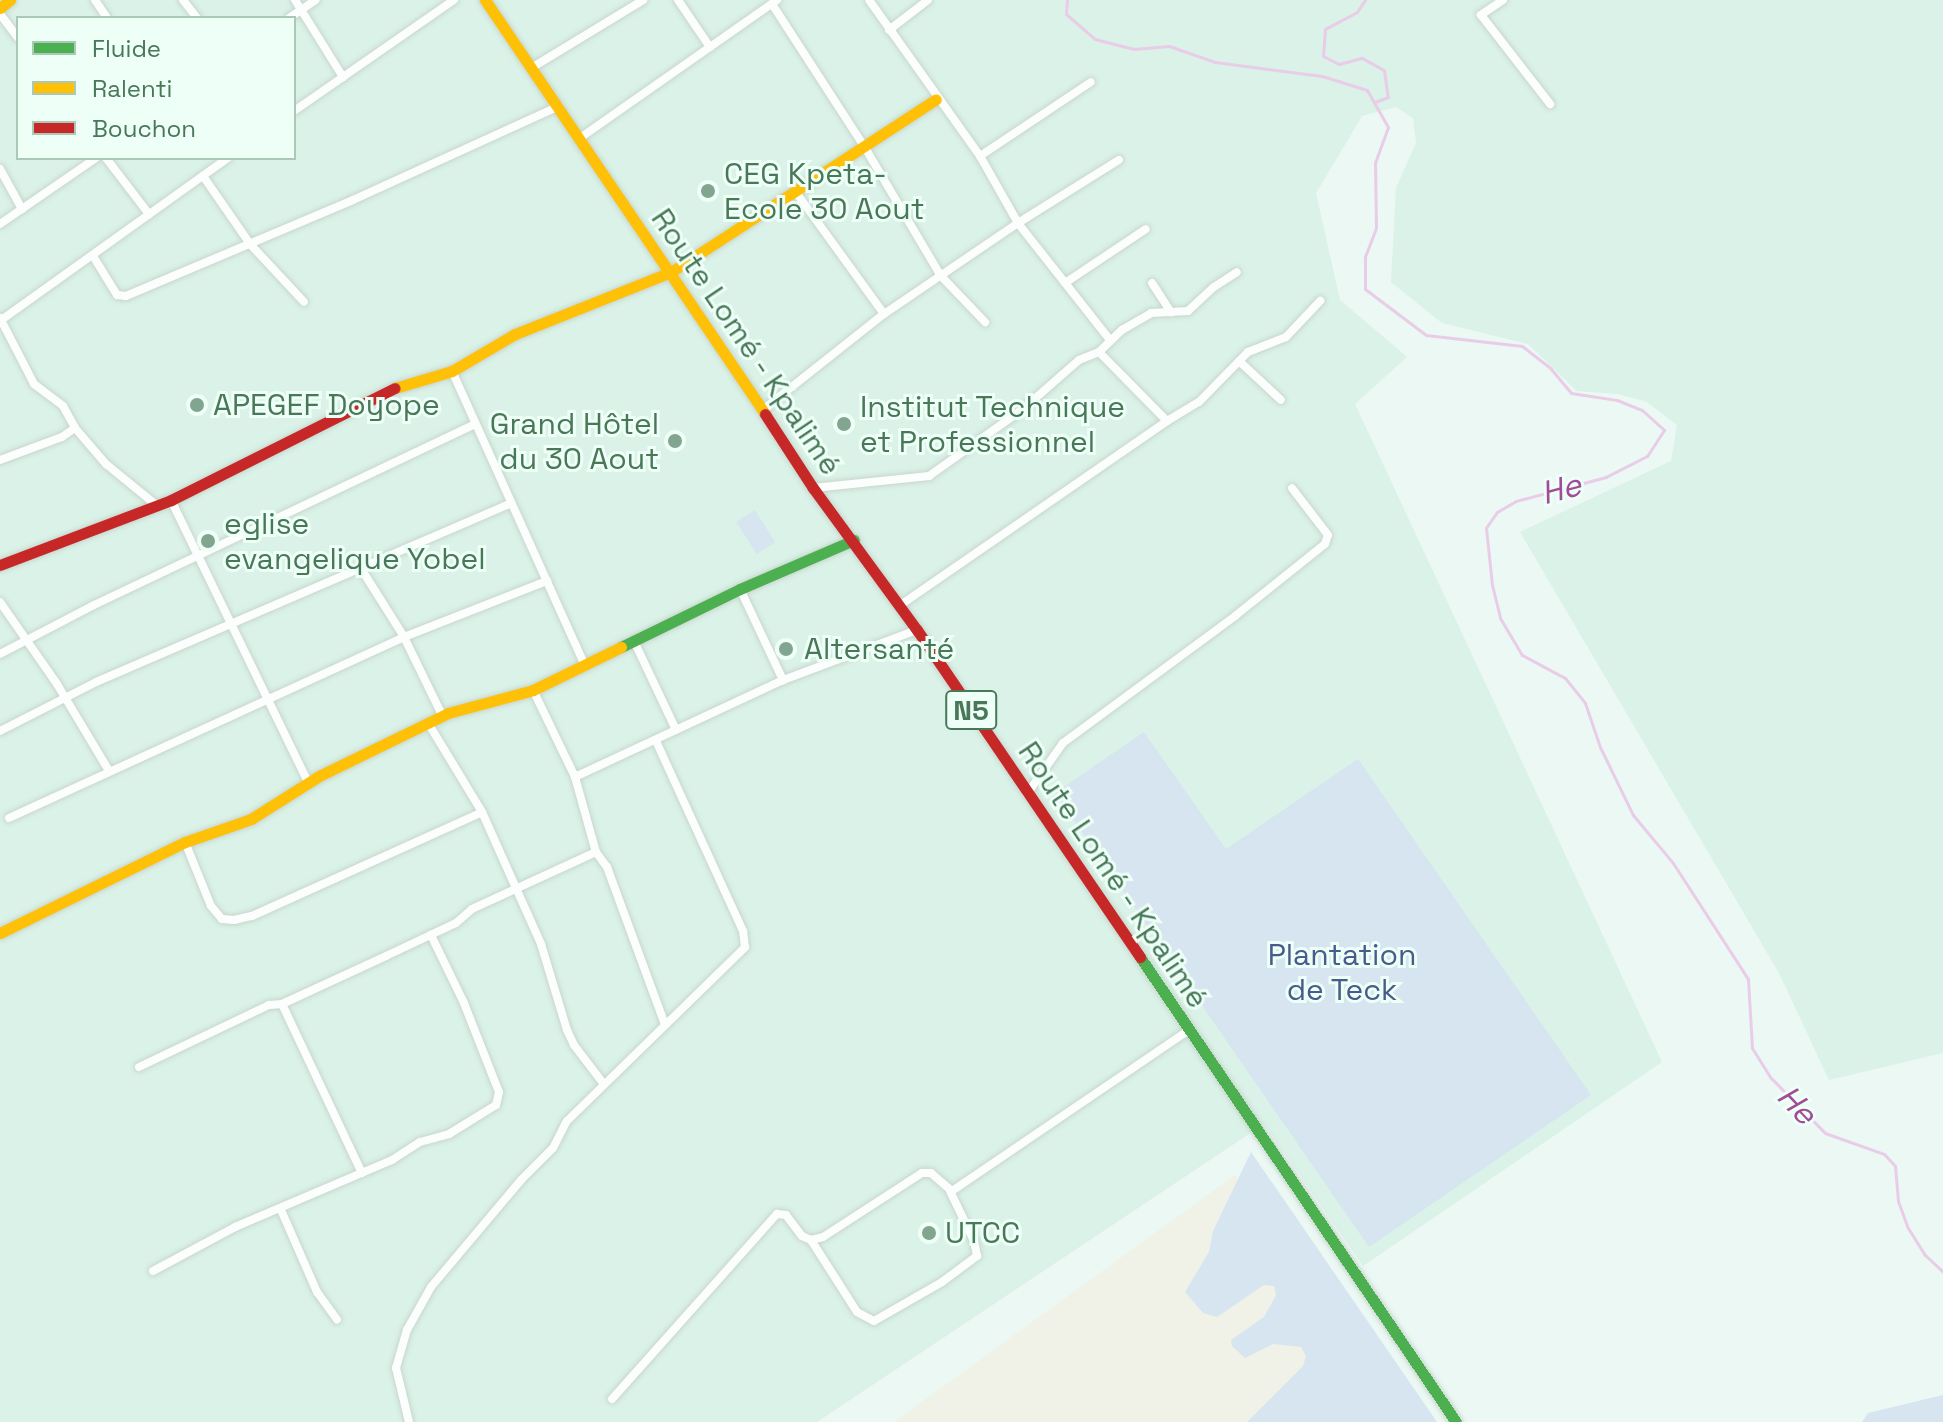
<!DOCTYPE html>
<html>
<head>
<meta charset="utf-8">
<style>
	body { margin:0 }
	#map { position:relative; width:1943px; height:1422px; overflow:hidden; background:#ebf8f3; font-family:"Space Grotesk",sans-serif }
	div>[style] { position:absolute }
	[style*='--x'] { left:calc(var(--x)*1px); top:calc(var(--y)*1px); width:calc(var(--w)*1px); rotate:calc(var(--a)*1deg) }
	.residential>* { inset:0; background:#daf2e7 }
	.education>* { inset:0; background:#f0f2e7 }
	.green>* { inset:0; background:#d6e5ef; transform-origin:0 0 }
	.stream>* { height:3px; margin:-1.5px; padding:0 1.5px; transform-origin:1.5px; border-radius:1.5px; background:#e9cde8 }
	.roads { filter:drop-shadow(0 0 2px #c8d6ce) drop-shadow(0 0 2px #c8d6ce) }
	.street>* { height:8px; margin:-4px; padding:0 4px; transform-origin:4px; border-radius:4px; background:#fcfefd }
	.fast>* { height:11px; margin:-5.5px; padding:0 5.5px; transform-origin:5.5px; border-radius:5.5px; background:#4caf50 }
	.slow>* { height:11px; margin:-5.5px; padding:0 5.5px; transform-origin:5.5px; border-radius:5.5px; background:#ffc107 }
	.jam>* { height:11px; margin:-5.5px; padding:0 5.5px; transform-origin:5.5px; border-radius:5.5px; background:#c62828 }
	.dots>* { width:22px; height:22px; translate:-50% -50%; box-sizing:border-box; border:4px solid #eefff8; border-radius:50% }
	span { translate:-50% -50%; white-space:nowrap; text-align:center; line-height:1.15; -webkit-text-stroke:6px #eefff8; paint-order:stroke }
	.shield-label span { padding:2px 6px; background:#eefff8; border:2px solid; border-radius:6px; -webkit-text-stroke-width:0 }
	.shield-label { font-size:28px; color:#497859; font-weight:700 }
	.poi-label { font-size:30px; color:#497859 }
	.left { translate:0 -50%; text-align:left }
	.right { translate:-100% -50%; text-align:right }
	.street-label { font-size:30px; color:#497859 }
	.park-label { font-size:30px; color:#465c8a }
	.water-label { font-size:32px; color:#a24b96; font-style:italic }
	.legend { position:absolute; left:16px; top:16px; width:280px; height:144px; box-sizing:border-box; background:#eefff8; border:2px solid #acc9b8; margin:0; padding:10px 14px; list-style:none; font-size:24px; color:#497859 }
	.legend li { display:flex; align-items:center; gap:16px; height:40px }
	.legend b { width:40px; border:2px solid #acc9b8 }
</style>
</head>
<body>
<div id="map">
	<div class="residential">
		<div style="clip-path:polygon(evenodd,0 0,1943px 0,1943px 1053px,1829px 1080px,1779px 973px,1520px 532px,1671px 461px,1677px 425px,1647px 402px,1618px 394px,1577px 391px,1528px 344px,1442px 323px,1391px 282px,1396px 188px,1416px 143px,1413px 118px,1396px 107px,1362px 116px,1316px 193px,1340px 300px,1407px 357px,1355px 404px,1662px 1062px,1363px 1266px,1264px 1124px,817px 1422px,0 1422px,0 0,18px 18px,294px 18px,294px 158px,18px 158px,18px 18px)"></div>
	</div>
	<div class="education">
		<div style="clip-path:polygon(1235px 1175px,1411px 1422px,894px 1422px)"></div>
	</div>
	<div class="green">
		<div style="left:755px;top:510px;width:38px;height:22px;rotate:58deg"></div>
		<div style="clip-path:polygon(1144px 732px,1226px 849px,1358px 759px,1591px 1095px,1369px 1247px,1055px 793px)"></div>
		<div style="clip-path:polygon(1251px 1152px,1437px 1422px,1247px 1422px,1303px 1366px,1306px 1356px,1301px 1347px,1273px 1344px,1245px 1358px,1232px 1346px,1231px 1340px,1264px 1317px,1276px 1295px,1274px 1286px,1264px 1285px,1217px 1317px,1203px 1313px,1185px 1292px,1209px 1252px,1213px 1231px)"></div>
		<div style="clip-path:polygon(1943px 1395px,1943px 1422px,1862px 1422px,1868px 1413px)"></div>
	</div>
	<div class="stream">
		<div style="--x:1067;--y:0;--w:14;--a:94"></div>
		<div style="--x:1066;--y:14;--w:38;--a:41"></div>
		<div style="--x:1095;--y:39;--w:40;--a:14.4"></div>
		<div style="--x:1134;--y:49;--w:35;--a:-5"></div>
		<div style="--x:1169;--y:46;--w:49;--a:19.2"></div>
		<div style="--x:1215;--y:62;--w:108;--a:7.5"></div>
		<div style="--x:1322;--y:76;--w:47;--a:17.3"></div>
		<div style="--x:1367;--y:90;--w:43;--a:60.4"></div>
		<div style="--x:1388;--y:127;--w:38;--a:110"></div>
		<div style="--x:1375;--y:163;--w:65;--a:89.1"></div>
		<div style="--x:1376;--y:228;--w:31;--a:111"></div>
		<div style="--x:1365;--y:257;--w:32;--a:90"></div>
		<div style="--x:1365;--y:289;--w:76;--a:37"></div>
		<div style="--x:1426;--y:335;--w:97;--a:6.5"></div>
		<div style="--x:1522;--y:346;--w:37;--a:38"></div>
		<div style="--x:1551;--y:369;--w:31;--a:50"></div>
		<div style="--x:1571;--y:393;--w:47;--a:8.7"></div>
		<div style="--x:1617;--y:400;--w:27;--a:22"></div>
		<div style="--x:1642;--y:410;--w:30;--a:42"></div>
		<div style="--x:1664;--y:430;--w:31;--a:123"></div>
		<div style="--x:1647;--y:456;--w:46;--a:152.9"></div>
		<div style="--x:1606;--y:477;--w:93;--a:165.1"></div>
		<div style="--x:1516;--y:501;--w:22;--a:150"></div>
		<div style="--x:1497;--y:512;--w:19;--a:125"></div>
		<div style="--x:1486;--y:528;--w:57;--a:84"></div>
		<div style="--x:1492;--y:585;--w:34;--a:76"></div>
		<div style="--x:1500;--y:618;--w:43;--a:59.3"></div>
		<div style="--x:1522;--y:655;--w:49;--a:28.1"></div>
		<div style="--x:1565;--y:678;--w:32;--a:51"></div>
		<div style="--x:1585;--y:703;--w:46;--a:71.2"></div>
		<div style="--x:1600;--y:747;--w:76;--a:64.1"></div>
		<div style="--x:1633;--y:815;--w:62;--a:50.2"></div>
		<div style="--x:1673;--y:863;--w:138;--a:57.1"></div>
		<div style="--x:1748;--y:979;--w:69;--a:86.7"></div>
		<div style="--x:1752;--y:1048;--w:36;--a:58"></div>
		<div style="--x:1771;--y:1078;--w:77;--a:45.5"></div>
		<div style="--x:1825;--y:1133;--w:63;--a:19.6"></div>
		<div style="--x:1884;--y:1154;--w:16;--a:47"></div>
		<div style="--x:1895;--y:1166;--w:35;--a:85"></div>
		<div style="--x:1898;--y:1201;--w:29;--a:70"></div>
		<div style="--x:1908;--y:1228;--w:32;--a:58"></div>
		<div style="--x:1925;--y:1255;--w:25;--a:43"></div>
		<div style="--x:1365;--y:0;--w:14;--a:124"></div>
		<div style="--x:1357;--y:12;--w:36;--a:152"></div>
		<div style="--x:1325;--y:29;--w:27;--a:94"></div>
		<div style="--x:1323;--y:56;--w:18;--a:27"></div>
		<div style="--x:1339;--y:64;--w:24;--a:-15"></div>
		<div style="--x:1362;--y:58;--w:25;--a:29"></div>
		<div style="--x:1384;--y:70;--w:27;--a:82"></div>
		<div style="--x:1388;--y:97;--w:14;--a:159"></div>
	</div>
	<div class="roads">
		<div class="street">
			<div style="--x:95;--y:0;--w:22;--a:56"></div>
			<div style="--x:183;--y:0;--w:23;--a:52"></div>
			<div style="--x:295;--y:0;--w:91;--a:58.1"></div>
			<div style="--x:678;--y:0;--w:57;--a:55.8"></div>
			<div style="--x:1503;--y:0;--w:27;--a:146"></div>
			<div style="--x:1481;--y:15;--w:113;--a:52.2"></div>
			<div style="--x:772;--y:4;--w:169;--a:57.1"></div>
			<div style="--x:864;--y:146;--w:151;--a:59.4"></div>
			<div style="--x:941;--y:276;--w:64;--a:46.3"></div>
			<div style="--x:0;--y:14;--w:30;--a:53"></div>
			<div style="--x:289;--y:18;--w:32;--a:-34"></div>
			<div style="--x:889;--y:30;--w:49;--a:-37.6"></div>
			<div style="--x:533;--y:67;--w:129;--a:-31.3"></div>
			<div style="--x:294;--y:111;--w:195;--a:-34.8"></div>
			<div style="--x:580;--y:138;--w:241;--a:-35"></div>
			<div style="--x:980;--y:156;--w:133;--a:-33.7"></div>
			<div style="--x:106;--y:158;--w:71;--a:52.5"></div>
			<div style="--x:0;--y:169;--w:46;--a:61.2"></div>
			<div style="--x:203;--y:176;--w:83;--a:55.3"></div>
			<div style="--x:250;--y:244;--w:79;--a:47"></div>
			<div style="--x:795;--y:191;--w:152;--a:54.1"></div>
			<div style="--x:0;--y:224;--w:116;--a:-34.5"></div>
			<div style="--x:93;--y:256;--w:46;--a:58.4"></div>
			<div style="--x:117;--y:295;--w:9;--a:6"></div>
			<div style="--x:126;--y:296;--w:246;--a:-22.9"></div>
			<div style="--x:353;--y:200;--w:226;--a:-24.5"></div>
			<div style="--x:1065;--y:283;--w:97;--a:-33.7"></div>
			<div style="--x:1152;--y:283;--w:35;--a:57"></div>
			<div style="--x:0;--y:318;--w:74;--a:62.7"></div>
			<div style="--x:34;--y:384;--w:36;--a:37"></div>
			<div style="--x:63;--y:406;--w:25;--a:61"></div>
			<div style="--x:75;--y:428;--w:48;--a:49.3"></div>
			<div style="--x:106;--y:464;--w:63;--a:39.2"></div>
			<div style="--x:0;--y:321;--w:280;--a:-35.6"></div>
			<div style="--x:1110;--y:340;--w:149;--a:-128.2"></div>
			<div style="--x:1018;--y:223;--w:119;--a:-32"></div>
			<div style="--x:1099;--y:352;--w:97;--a:45.4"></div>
			<div style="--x:1167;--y:421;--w:37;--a:-31"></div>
			<div style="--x:1199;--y:402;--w:70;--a:-45.6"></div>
			<div style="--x:1248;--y:352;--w:41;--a:-21.5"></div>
			<div style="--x:1286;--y:337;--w:50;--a:-46.6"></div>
			<div style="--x:1239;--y:361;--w:57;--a:42.9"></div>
			<div style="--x:452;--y:371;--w:323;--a:65.7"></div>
			<div style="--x:764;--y:409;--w:153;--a:-38.4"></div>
			<div style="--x:884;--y:314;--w:162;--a:-34.2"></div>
			<div style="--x:1018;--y:223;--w:77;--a:-119.6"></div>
			<div style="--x:980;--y:156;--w:191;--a:-125.4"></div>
			<div style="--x:0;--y:460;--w:66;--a:-20.4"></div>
			<div style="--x:62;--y:437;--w:16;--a:-35"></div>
			<div style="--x:813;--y:488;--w:117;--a:-5.9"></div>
			<div style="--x:929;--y:476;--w:115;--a:-35.5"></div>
			<div style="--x:1023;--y:409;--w:74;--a:-41.2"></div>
			<div style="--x:1079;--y:360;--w:22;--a:-22"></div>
			<div style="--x:1099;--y:352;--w:32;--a:-44"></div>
			<div style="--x:1122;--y:330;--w:34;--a:-30"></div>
			<div style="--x:1151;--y:313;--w:37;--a:-3"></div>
			<div style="--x:1188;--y:311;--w:35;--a:-43"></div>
			<div style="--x:1214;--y:287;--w:27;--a:-33"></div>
			<div style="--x:171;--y:500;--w:314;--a:64.1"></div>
			<div style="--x:360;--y:567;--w:83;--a:57.8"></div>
			<div style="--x:404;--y:637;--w:87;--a:64"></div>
			<div style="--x:740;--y:589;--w:101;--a:64.7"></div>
			<div style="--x:0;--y:602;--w:100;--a:55.2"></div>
			<div style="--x:57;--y:684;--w:101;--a:59.1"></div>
			<div style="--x:899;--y:606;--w:326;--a:-34.6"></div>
			<div style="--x:634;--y:641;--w:98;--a:64.7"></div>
			<div style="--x:0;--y:654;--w:106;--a:-27.5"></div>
			<div style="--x:94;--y:605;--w:420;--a:-25.4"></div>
			<div style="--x:533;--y:690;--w:97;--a:64.2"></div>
			<div style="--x:575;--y:777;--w:78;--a:74.4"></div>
			<div style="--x:596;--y:852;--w:19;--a:54"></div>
			<div style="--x:607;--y:867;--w:168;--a:69.8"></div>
			<div style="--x:0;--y:731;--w:108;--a:-27"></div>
			<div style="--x:96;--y:682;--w:451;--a:-23.3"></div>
			<div style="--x:575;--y:777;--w:230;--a:-25"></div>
			<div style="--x:783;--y:680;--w:143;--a:-20.5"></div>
			<div style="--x:1027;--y:794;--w:62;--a:-54.8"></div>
			<div style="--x:1063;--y:743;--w:214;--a:-36.4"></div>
			<div style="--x:1235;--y:616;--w:115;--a:-38.7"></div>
			<div style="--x:1325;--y:544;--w:9;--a:-72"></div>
			<div style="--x:1328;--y:535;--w:59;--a:-127.5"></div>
			<div style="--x:482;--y:812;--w:145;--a:65.9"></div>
			<div style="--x:541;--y:944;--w:90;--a:73.2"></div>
			<div style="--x:567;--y:1030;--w:17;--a:65"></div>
			<div style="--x:574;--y:1045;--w:48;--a:52.7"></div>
			<div style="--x:9;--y:818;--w:434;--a:-24.6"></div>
			<div style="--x:404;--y:637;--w:154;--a:-21.4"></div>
			<div style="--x:185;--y:842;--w:69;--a:67.9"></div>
			<div style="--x:211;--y:906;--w:17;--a:50"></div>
			<div style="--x:222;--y:919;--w:12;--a:5"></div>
			<div style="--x:234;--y:920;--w:18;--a:-13"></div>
			<div style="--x:252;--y:916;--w:252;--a:-24.3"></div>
			<div style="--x:482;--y:812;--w:104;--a:-121.2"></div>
			<div style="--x:282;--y:1004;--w:187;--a:64.7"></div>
			<div style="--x:139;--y:1067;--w:144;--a:-25.5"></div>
			<div style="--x:269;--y:1005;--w:13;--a:-4"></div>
			<div style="--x:282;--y:1004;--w:115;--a:-24.8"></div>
			<div style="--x:386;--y:956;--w:77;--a:-25.2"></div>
			<div style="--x:456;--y:923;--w:21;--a:-41"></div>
			<div style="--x:472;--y:909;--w:136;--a:-24.7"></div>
			<div style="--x:281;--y:1210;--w:90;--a:66.3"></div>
			<div style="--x:317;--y:1292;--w:34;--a:54"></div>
			<div style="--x:811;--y:1240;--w:85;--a:57.4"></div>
			<div style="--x:857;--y:1312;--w:19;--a:28"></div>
			<div style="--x:874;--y:1321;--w:78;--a:-29.8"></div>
			<div style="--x:942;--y:1282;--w:44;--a:-36.6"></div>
			<div style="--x:977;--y:1256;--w:15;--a:-101"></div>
			<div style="--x:974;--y:1241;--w:55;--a:-115.6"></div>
			<div style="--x:153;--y:1271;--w:93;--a:-28.2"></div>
			<div style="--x:235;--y:1227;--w:171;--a:-23.1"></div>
			<div style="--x:392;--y:1160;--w:33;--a:-33"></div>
			<div style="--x:420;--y:1142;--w:30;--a:-15"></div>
			<div style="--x:449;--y:1134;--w:55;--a:-31.7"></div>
			<div style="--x:496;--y:1105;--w:13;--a:-77"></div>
			<div style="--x:499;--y:1092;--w:96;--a:-111.5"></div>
			<div style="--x:464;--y:1003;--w:76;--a:-115.9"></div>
			<div style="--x:612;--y:1399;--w:248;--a:-48.3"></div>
			<div style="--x:777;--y:1214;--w:9;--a:6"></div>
			<div style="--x:786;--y:1215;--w:26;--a:53"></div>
			<div style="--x:802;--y:1236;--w:10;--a:24"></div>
			<div style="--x:811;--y:1240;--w:12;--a:-14"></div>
			<div style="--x:823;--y:1237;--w:118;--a:-32.9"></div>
			<div style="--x:922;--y:1173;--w:9;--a:0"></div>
			<div style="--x:931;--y:1173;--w:28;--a:41"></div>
			<div style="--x:952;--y:1191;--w:287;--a:-34.2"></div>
			<div style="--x:409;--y:1422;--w:56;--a:-103.5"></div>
			<div style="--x:396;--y:1368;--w:40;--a:-74"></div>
			<div style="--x:407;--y:1330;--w:49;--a:-60.8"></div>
			<div style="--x:431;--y:1287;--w:140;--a:-49.9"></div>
			<div style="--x:521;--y:1180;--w:45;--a:-45"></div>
			<div style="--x:553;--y:1148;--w:30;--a:-63"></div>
			<div style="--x:567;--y:1121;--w:249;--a:-44.3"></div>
			<div style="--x:745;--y:947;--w:16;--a:-97"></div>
			<div style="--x:743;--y:931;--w:209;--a:-114.6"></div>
		</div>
		<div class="fast">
			<div style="--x:621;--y:647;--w:132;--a:-26"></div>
			<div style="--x:740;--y:589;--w:124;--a:-23.3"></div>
			<div style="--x:1140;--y:957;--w:562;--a:55.8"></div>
		</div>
		<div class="slow">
			<div style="--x:485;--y:0;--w:500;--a:55.9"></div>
			<div style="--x:0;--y:8;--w:13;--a:-39"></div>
			<div style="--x:395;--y:388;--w:59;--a:-16.6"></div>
			<div style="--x:452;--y:371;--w:73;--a:-30.4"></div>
			<div style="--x:515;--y:334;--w:168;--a:-21.7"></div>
			<div style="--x:671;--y:272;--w:316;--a:-33.1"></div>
			<div style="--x:0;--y:933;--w:206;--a:-26.2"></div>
			<div style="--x:185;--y:842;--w:70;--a:-19.2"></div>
			<div style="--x:251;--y:819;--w:80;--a:-32.3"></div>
			<div style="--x:319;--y:776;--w:144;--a:-26"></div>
			<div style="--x:448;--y:713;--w:88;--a:-15.1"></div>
			<div style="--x:533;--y:690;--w:98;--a:-26"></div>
		</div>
		<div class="jam">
			<div style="--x:765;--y:414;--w:88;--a:57"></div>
			<div style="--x:813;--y:488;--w:176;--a:53.8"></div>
			<div style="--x:917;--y:630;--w:396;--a:55.7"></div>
			<div style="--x:0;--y:565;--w:183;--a:-20.8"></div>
			<div style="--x:171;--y:500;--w:250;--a:-26.6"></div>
		</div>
	</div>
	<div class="dots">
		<div style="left:708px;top:191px;background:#82a58f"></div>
		<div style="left:197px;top:405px;background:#82a58f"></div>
		<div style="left:844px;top:424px;background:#82a58f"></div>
		<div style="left:675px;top:441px;background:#82a58f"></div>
		<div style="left:208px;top:541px;background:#82a58f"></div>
		<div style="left:786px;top:649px;background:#82a58f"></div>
		<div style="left:929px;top:1233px;background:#82a58f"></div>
	</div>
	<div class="shield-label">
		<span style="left:971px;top:710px">N5</span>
	</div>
	<div class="poi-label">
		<span class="left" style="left:724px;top:191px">CEG Kpeta-<br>Ecole 30 Aout</span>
		<span class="left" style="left:213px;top:405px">APEGEF Doyope</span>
		<span class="left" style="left:860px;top:424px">Institut Technique<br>et Professionnel</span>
		<span class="right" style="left:659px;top:441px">Grand Hôtel<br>du 30 Aout</span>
		<span class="left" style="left:224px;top:541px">eglise<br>evangelique Yobel</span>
		<span class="left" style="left:804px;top:649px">Altersanté</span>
		<span class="left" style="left:945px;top:1233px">UTCC</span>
	</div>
	<div class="street-label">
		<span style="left:746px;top:342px;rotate:56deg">Route Lomé - Kpalimé</span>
		<span style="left:1113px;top:875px;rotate:56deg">Route Lomé - Kpalimé</span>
	</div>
	<div class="park-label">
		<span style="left:1342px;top:972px">Plantation<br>de Teck</span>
	</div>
	<div class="water-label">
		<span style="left:1561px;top:489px;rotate:-15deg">He</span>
		<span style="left:1797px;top:1105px;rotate:46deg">He</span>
	</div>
	<ul class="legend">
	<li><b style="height:10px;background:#4caf50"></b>Fluide</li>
	<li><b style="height:10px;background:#ffc107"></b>Ralenti</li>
	<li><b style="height:10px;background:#c62828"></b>Bouchon</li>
	</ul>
</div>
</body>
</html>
